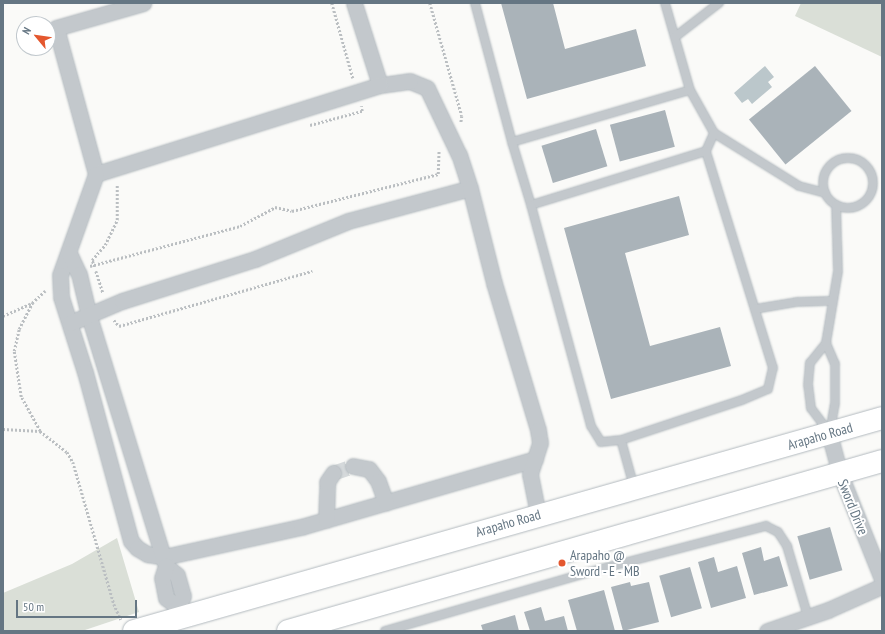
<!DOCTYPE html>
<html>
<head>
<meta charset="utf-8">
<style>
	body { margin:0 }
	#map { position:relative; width:885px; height:634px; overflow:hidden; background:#fafaf8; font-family:"PT Sans Narrow",sans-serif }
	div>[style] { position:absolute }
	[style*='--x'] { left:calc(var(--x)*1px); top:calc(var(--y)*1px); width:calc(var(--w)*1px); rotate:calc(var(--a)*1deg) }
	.green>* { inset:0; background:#dadfd7 }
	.water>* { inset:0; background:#bbc7cb }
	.building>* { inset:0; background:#aab3b9; transform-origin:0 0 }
	.minor-tunnel>* { height:15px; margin-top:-7.5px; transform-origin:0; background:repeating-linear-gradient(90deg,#d5d9db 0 15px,transparent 0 23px) }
	.path>* { height:2.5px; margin-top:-1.25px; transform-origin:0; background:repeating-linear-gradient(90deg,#bbbfc2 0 2px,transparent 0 4px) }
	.roads { filter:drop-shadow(0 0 1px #b3babf) drop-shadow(0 0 1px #b3babf) }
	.service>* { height:8px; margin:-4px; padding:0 4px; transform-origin:4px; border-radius:4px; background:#c3c8cc }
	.service>.ring { margin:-4px; padding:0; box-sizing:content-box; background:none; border:8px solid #c3c8cc; border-radius:50% }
	.minor>* { height:15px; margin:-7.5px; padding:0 7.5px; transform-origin:7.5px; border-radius:7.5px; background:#c3c8cc }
	.secondary>* { height:22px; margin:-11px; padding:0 11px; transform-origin:11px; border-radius:11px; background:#fff }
	.dots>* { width:11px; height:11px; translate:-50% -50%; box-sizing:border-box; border:2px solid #fff; border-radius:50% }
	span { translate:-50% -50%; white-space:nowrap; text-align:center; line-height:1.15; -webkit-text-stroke:4px #fff; paint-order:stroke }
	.street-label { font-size:14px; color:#657683 }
	.poi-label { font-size:14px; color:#657683 }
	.left { translate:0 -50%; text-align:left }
	.frame { position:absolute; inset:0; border:4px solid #657683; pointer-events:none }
	.north { position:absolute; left:16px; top:16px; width:40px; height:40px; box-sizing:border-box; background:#fff; border:1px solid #c1c8cd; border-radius:50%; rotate:299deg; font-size:11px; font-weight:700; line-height:16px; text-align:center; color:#657683 }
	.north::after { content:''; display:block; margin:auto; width:14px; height:18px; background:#e4572e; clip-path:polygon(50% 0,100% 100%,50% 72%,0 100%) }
	.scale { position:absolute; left:16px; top:600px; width:121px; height:18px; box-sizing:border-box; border:2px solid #657683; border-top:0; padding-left:5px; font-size:12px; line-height:14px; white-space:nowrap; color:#657683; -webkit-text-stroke:3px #fff; paint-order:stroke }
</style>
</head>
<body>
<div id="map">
	<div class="green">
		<div style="clip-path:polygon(801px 3px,882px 3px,882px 57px,795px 16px)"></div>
		<div style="clip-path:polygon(117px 538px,139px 612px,82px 631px,3px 631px,3px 593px,72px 564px)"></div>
	</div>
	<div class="water">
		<div style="clip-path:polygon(765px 66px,774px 77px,768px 82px,772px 87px,752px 104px,748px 99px,742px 103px,734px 93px)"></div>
	</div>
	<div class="building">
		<div style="clip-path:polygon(501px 3px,553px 3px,565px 49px,636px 29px,646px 66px,527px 99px)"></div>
		<div style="left:815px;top:66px;width:58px;height:85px;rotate:51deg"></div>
		<div style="left:665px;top:110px;width:38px;height:57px;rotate:75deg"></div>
		<div style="left:596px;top:129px;width:39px;height:57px;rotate:73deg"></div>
		<div style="clip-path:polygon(679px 196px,689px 235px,625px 253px,650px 346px,720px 327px,731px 366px,611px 399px,564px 228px)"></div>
		<div style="left:830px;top:527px;width:45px;height:34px;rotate:74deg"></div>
		<div style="clip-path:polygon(761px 547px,764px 561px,779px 556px,788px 586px,754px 595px,742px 553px)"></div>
		<div style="clip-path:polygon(714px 557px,718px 572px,737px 566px,746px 598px,711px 608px,698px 562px)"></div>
		<div style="left:690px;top:567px;width:43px;height:32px;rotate:74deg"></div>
		<div style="clip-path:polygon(630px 582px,631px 586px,649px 582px,659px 622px,623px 631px,611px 587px)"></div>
		<div style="clip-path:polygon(604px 590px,615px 631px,577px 631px,568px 600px)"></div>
		<div style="clip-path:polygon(541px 607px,545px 621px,564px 616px,568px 631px,530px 631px,524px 612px)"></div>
		<div style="clip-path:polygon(515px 615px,519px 631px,483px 631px,481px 625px)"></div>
	</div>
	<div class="minor-tunnel">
		<div style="--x:333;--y:473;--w:21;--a:-19"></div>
	</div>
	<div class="path">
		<div style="--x:332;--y:3;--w:78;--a:74.4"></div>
		<div style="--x:430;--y:3;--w:117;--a:74.2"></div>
		<div style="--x:462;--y:116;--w:7;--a:98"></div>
		<div style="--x:310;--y:125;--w:54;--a:-15.1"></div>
		<div style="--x:362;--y:111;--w:5;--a:-101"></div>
		<div style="--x:90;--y:266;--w:155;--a:-14.9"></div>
		<div style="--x:240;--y:226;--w:40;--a:-28"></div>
		<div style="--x:275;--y:207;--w:17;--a:13"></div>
		<div style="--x:292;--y:211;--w:151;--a:-14.2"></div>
		<div style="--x:438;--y:174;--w:23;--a:-88"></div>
		<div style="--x:94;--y:267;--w:7;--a:-106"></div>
		<div style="--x:92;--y:260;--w:20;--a:-49"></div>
		<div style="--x:105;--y:245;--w:28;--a:-64"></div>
		<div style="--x:117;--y:220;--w:36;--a:-90"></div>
		<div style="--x:96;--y:271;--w:23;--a:72"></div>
		<div style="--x:3;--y:316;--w:32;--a:-24"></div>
		<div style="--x:114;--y:320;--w:8;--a:50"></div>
		<div style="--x:119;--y:326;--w:201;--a:-15.9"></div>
		<div style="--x:3;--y:429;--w:37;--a:3"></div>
		<div style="--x:40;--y:431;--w:34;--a:38"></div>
		<div style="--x:67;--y:452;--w:12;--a:59"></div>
		<div style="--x:73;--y:462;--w:148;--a:73.9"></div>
		<div style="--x:114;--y:604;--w:17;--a:66"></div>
		<div style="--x:40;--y:431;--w:39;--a:-119"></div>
		<div style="--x:21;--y:397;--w:47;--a:-98.7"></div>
		<div style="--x:14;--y:351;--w:23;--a:-77"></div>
		<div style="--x:19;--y:329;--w:29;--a:-63"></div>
		<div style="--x:32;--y:303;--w:18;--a:-43"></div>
	</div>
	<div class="roads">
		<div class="service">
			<div style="--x:475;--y:3;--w:144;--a:75.1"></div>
			<div style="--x:665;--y:3;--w:91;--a:74"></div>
			<div style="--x:690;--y:90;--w:49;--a:60.8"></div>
			<div style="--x:714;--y:133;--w:100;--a:31.9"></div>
			<div style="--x:799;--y:186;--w:27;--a:15"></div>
			<div style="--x:675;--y:37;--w:56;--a:-37.7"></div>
			<div style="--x:690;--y:90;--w:185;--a:163.7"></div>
			<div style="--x:512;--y:142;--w:66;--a:73.2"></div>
			<div style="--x:531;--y:205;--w:183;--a:-17.1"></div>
			<div style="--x:706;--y:151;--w:20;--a:-66"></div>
			<div class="ring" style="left:823px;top:158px;width:42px;height:42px"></div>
			<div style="--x:531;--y:205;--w:229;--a:74.8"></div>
			<div style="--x:591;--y:426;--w:19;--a:58"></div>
			<div style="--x:601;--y:442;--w:20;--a:-6"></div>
			<div style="--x:621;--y:440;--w:127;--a:-18.3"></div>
			<div style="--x:742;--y:400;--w:28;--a:-23"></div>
			<div style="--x:768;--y:389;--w:22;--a:-77"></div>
			<div style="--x:773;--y:368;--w:227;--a:-107.2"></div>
			<div style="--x:755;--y:309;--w:43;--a:-9.5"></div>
			<div style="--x:797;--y:302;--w:36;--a:-2"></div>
			<div style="--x:826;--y:343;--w:23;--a:67"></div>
			<div style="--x:835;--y:364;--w:39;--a:90"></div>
			<div style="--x:835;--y:403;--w:27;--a:100"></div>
			<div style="--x:829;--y:432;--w:30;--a:-127"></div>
			<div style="--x:811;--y:408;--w:23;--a:-97"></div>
			<div style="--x:808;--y:385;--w:22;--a:-85"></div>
			<div style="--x:810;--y:363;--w:26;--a:-51"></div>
			<div style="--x:826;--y:343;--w:73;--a:-80.5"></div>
			<div style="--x:838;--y:271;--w:66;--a:-91.7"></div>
			<div style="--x:621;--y:440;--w:49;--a:74.5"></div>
			<div style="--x:385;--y:631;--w:212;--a:-16.1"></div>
			<div style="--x:589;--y:572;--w:183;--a:-14.6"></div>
			<div style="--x:766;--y:526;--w:13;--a:27"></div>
			<div style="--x:778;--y:532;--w:17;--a:57"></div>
			<div style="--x:787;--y:546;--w:74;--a:73.5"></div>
		</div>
		<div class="minor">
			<div style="--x:354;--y:3;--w:86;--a:72.4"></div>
			<div style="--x:96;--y:174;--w:151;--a:-105.3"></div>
			<div style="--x:56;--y:28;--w:91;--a:-16"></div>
			<div style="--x:470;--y:188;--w:35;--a:-108"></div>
			<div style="--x:459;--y:155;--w:74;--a:-115.5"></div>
			<div style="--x:427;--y:88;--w:18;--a:-158"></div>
			<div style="--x:410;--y:81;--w:30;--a:172"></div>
			<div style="--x:380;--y:85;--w:298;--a:162.6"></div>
			<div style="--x:96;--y:174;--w:107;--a:109.6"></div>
			<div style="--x:60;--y:275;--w:22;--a:87"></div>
			<div style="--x:61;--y:297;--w:79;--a:72.3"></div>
			<div style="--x:85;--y:372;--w:175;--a:74.8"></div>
			<div style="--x:131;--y:541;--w:9;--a:49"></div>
			<div style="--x:137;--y:548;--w:12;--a:31"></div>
			<div style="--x:147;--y:554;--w:17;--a:10"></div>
			<div style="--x:164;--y:557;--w:140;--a:-12.4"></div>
			<div style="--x:301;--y:527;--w:244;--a:-16.2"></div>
			<div style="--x:69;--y:253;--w:23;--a:65"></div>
			<div style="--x:79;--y:274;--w:43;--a:76.6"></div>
			<div style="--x:89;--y:316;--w:262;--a:72.9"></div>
			<div style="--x:166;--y:566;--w:14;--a:39"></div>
			<div style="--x:177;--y:575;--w:22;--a:74"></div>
			<div style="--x:183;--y:596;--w:12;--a:114"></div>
			<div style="--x:178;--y:607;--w:15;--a:-143"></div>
			<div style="--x:166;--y:598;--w:20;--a:-101"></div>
			<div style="--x:162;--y:578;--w:13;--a:-72"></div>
			<div style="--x:70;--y:323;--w:56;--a:-22.9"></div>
			<div style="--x:122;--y:301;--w:139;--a:-17.5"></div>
			<div style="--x:255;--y:259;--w:100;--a:-22.2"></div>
			<div style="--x:348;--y:221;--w:126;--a:-15.1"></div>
			<div style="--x:470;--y:188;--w:98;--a:75.8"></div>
			<div style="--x:494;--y:283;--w:153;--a:73.3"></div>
			<div style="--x:538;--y:430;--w:13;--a:81"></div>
			<div style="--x:540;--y:443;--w:33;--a:108"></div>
			<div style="--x:530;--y:474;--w:41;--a:78.7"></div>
			<div style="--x:829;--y:433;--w:42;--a:75"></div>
			<div style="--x:840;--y:474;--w:113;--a:68.2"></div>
			<div style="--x:353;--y:466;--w:16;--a:11"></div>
			<div style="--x:369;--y:469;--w:15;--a:53"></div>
			<div style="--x:378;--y:481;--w:23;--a:70"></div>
			<div style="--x:326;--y:520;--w:38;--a:-88"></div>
			<div style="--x:327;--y:482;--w:11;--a:-56"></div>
			<div style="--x:767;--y:631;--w:65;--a:-19"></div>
			<div style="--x:828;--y:610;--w:59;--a:-24"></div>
		</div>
		<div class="secondary">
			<div style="--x:134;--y:631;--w:778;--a:-15.89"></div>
			<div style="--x:288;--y:631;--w:618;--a:-15.97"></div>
		</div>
	</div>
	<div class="dots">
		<div style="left:562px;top:563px;background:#e4572e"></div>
	</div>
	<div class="street-label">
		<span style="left:820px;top:436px;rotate:-16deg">Arapaho Road</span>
		<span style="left:853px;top:507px;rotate:68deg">Sword Drive</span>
		<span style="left:508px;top:523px;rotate:-16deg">Arapaho Road</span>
	</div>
	<div class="poi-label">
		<span class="left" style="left:570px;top:563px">Arapaho @<br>Sword - E - MB</span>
	</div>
	<div class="frame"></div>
	<div class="north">N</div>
	<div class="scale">50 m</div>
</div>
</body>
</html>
